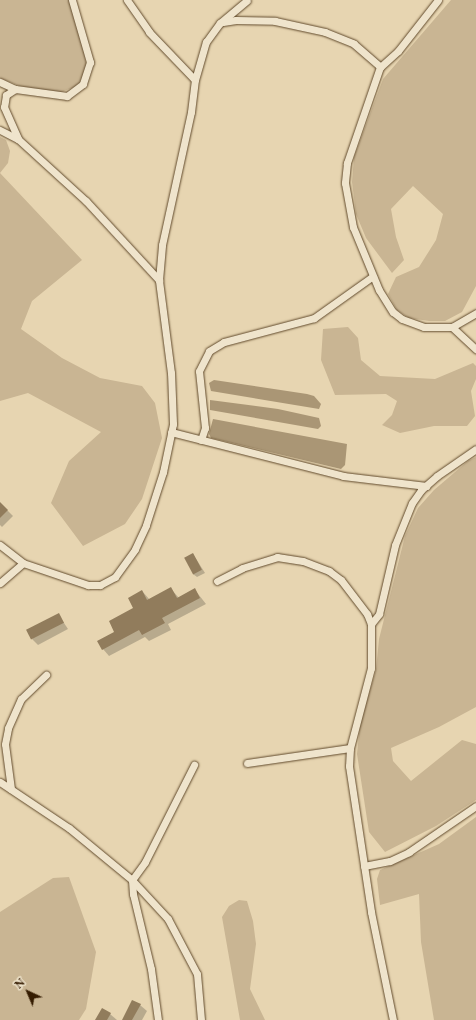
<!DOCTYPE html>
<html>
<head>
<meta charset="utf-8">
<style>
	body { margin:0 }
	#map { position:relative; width:476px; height:1020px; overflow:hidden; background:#e7d5b1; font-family:"EB Garamond",serif }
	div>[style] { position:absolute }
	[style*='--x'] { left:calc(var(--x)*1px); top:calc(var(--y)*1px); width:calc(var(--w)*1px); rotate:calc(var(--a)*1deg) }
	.green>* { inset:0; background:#c9b593 }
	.water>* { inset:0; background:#aa9675 }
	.shadow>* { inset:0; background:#0003 }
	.building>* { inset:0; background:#917c5c; transform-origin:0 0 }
	.roads { filter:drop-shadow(0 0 1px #614a2c) drop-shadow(0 0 1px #614a2c) }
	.minor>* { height:7px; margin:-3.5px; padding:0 3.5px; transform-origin:3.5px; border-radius:3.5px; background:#efe4cc }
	span { translate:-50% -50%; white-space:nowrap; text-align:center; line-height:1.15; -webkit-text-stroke:3.5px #efe4cc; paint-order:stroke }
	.north { position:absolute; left:8px; top:972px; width:40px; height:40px; -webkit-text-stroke:3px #efe4cc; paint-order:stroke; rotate:316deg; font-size:11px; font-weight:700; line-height:16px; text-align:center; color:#341b00 }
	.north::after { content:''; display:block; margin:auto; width:14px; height:18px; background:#341b00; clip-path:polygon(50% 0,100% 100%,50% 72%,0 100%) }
</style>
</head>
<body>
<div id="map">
	<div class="green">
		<div style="clip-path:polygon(0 0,69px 0,84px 51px,87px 69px,77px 86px,59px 93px,20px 86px,0 78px)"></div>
		<div style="clip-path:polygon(451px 0,476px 0,476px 286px,462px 312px,445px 321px,429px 321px,409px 318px,397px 310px,388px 294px,396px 277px,419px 267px,436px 240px,443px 214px,413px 186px,391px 209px,396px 237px,404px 260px,392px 273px,366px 238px,356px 214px,352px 182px,354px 157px,383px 79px)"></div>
		<div style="clip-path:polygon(0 137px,6px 140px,10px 151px,8px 163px,0 173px)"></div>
		<div style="clip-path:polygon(0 173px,82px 260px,32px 301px,21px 329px,62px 358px,100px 378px,142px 386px,155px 403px,162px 438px,142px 499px,125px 524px,83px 546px,51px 503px,69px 461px,101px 432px,28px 393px,0 401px)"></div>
		<div style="clip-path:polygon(348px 327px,358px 338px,361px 360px,380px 376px,435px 379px,473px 363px,476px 366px,476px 379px,471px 391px,475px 416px,467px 426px,434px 426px,400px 433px,382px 425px,392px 415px,397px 401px,386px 394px,335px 395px,321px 360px,323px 329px)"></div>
		<div style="clip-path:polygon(476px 457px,476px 707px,439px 727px,391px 748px,393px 761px,411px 781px,462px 740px,476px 744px,476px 800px,436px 826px,385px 852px,369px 832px,357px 754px,360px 724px,376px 670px,379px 639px,405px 536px,418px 508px,434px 490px,468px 461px)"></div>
		<div style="clip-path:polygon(476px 817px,476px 1020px,434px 1020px,421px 942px,419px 894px,380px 905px,377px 879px,380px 870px,439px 844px)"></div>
		<div style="clip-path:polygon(69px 877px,96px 952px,86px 1009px,79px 1020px,0 1020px,0 912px,53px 878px)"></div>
		<div style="clip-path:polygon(239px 900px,247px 901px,253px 921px,256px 944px,250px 989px,265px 1020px,240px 1020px,222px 917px,229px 906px)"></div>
	</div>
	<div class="water">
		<div style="clip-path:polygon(214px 380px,307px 394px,314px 396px,321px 404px,319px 409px,211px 391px,209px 383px)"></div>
		<div style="clip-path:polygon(210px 400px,278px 409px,319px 418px,321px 426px,318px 429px,210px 410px)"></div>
		<div style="clip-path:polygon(213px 419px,347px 444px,345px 465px,341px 469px,211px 438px,209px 434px)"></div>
	</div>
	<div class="shadow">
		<div style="clip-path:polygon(0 503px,13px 516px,2px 527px,0 525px)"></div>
		<div style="clip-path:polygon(193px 554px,205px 573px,197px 577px,193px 574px)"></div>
		<div style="clip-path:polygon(171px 589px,179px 598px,195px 590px,206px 604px,168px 624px,171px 630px,149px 641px,145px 637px,109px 656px,103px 649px,134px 608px,142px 591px,150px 600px)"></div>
		<div style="clip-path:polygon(58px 614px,68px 629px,38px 645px,32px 639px)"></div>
		<div style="clip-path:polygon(140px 1005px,147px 1011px,142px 1020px,123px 1020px)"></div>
		<div style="clip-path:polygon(110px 1014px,117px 1020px,96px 1020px)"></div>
	</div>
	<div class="building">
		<div style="clip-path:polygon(0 502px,8px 510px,0 518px)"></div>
		<div style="left:193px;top:553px;width:19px;height:10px;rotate:62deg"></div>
		<div style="clip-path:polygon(171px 587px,177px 598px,195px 588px,200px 598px,162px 618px,165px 623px,142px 635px,139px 630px,102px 650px,97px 641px,114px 632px,109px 621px,133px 608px,128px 598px,142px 590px,147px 600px)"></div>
		<div style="left:59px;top:613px;width:11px;height:37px;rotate:63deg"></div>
		<div style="clip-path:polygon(132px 1000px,141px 1004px,132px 1020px,122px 1020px)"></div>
		<div style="clip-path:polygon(102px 1008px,111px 1013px,107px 1020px,95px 1020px)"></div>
	</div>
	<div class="roads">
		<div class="minor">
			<div style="--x:72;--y:0;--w:65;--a:73.8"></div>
			<div style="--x:90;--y:62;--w:23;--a:108"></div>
			<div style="--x:83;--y:84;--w:20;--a:143"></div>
			<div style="--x:67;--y:96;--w:52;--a:-172.3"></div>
			<div style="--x:15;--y:89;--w:11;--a:146"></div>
			<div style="--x:6;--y:95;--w:12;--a:99"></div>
			<div style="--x:4;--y:107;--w:35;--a:66"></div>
			<div style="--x:18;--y:139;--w:92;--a:42.4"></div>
			<div style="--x:86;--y:201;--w:108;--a:47.3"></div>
			<div style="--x:127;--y:0;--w:39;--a:55"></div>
			<div style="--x:149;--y:32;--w:66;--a:46.2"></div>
			<div style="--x:438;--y:0;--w:65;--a:128.1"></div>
			<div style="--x:398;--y:51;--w:24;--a:138"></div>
			<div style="--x:380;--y:67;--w:102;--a:109"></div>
			<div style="--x:347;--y:163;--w:20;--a:96"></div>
			<div style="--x:345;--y:183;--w:45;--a:79.7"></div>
			<div style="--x:353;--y:227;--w:68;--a:67.6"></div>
			<div style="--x:379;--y:290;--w:26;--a:58"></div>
			<div style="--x:393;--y:312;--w:11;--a:38"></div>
			<div style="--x:402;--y:319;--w:23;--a:20"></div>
			<div style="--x:424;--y:327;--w:28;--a:0"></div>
			<div style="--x:452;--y:327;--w:33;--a:43"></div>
			<div style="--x:223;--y:22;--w:13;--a:-9"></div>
			<div style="--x:236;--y:20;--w:39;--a:1"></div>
			<div style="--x:275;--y:21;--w:51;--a:12.4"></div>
			<div style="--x:325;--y:32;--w:31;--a:22"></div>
			<div style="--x:354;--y:44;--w:35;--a:41"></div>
			<div style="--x:0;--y:82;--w:17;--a:25"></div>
			<div style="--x:0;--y:130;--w:20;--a:27"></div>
			<div style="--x:452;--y:327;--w:28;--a:-30"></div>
			<div style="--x:171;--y:432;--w:178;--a:14.3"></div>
			<div style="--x:343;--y:476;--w:84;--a:6.9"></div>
			<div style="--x:201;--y:440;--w:13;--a:-72"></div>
			<div style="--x:205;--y:428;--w:57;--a:-96"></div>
			<div style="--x:199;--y:371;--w:22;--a:-63"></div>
			<div style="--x:209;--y:351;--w:17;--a:-31"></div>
			<div style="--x:224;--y:342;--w:93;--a:-14.9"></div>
			<div style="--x:314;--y:318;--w:72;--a:-35.4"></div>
			<div style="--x:0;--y:545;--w:29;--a:38"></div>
			<div style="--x:23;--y:563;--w:69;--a:18.7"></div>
			<div style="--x:88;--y:585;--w:12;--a:0"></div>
			<div style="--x:100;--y:585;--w:17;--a:-28"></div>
			<div style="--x:115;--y:577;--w:34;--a:-54"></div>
			<div style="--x:135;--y:549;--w:26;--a:-65"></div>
			<div style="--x:146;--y:525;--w:56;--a:-72.2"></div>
			<div style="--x:163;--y:472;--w:49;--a:-78.2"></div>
			<div style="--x:173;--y:424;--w:51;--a:-92.2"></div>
			<div style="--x:171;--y:373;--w:94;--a:-97.4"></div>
			<div style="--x:159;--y:280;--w:35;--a:-85"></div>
			<div style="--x:162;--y:245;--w:136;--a:-77.7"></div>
			<div style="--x:191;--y:112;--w:32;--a:-83"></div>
			<div style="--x:195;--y:80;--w:40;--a:-74"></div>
			<div style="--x:206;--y:42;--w:24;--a:-54"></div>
			<div style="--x:220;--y:23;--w:35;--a:-40"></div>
			<div style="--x:217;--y:581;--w:28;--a:-27"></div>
			<div style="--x:242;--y:568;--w:37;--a:-17"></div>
			<div style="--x:277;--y:557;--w:26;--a:9"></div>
			<div style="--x:303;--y:561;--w:28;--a:21"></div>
			<div style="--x:329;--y:571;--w:15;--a:37"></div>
			<div style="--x:341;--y:580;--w:43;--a:52.6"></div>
			<div style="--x:367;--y:614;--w:11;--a:68"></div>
			<div style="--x:371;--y:624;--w:44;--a:90"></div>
			<div style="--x:371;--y:668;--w:83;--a:104.7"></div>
			<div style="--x:350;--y:748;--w:18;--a:93"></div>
			<div style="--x:349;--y:766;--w:148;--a:81.4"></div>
			<div style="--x:371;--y:912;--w:110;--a:78.5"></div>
			<div style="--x:0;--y:583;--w:30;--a:-41"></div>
			<div style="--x:371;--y:624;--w:13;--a:-51"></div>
			<div style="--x:379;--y:614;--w:71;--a:-76.9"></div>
			<div style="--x:395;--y:545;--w:45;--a:-68"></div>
			<div style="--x:412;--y:503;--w:16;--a:-55"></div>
			<div style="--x:421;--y:490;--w:21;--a:-41"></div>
			<div style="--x:437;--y:476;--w:47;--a:-34.7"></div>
			<div style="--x:247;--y:763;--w:104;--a:-8.3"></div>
			<div style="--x:0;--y:782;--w:83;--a:33.7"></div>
			<div style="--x:69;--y:828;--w:82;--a:39.5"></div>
			<div style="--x:132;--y:880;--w:22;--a:-54"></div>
			<div style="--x:145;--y:862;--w:109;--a:-63.2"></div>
			<div style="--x:11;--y:789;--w:45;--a:-97.6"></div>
			<div style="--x:5;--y:744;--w:16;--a:-79"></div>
			<div style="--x:8;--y:728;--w:32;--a:-66"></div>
			<div style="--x:21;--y:699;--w:35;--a:-44"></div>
			<div style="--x:364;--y:866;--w:26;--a:-11"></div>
			<div style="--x:390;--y:861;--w:21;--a:-25"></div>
			<div style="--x:409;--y:852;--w:81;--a:-34.5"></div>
			<div style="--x:132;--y:880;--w:53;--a:47.3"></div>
			<div style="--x:168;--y:919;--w:62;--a:62.2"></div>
			<div style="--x:197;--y:974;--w:46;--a:85"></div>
			<div style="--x:132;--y:880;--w:14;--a:86"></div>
			<div style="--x:133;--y:894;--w:77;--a:76.5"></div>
			<div style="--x:151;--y:969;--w:51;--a:82.2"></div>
		</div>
	</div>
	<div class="north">N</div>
</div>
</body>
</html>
